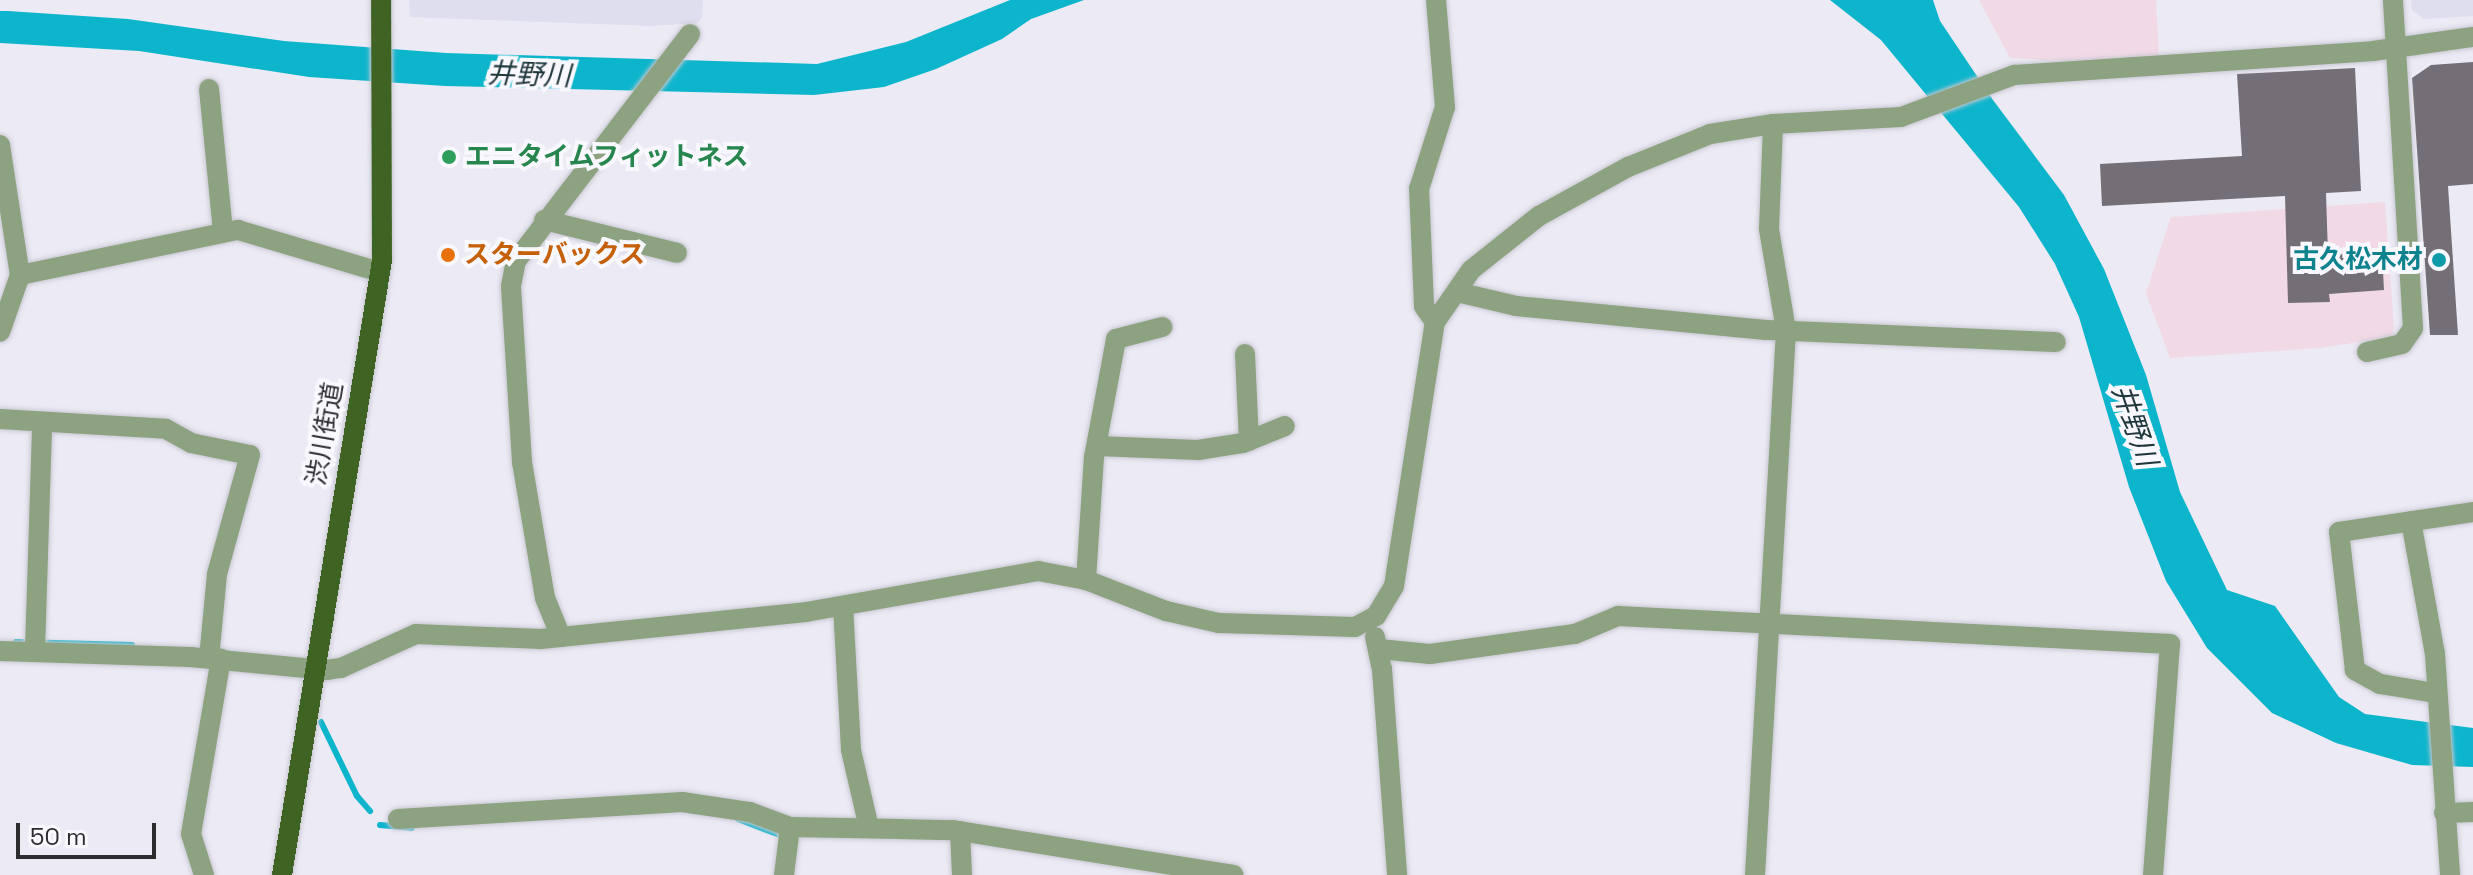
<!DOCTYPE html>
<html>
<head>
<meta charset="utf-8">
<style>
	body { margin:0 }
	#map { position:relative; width:2473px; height:875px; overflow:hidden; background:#ebeaf5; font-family:"Space Grotesk","Noto Sans JP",sans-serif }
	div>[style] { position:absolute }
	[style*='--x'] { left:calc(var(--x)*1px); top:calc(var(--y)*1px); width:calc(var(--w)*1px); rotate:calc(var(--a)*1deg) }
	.built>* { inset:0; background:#dfdeef }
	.industrial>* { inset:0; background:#f1dae6 }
	.water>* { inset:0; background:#0db5cc }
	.stream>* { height:6px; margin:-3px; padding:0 3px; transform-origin:3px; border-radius:3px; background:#0db5cc }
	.building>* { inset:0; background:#746e76 }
	.roads { filter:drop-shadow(0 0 2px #c9c8d1) drop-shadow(0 0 2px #c9c8d1) }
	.minor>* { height:20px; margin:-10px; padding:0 10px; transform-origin:10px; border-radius:10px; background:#8ca280 }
	.major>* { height:20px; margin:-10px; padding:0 10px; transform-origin:10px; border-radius:10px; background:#3e6322 }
	.dots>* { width:22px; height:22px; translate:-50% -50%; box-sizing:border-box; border:4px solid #f8f8fe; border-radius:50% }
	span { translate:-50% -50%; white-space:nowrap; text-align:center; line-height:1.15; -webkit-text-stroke:8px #f8f8fe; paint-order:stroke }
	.leisure-label { font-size:26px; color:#27864d; font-weight:700 }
	.left { translate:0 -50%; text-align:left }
	.food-label { font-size:26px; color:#c56008; font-weight:700 }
	.culture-label { font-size:26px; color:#0d838f; font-weight:700 }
	.right { translate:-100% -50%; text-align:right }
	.street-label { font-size:26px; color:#2c2c2f }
	.water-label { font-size:28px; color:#1f373b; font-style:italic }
	.scale { position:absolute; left:16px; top:823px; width:140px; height:36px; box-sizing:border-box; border:4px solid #2c2c2f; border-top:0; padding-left:10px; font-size:24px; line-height:28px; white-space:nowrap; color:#2c2c2f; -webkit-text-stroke:6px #f8f8fe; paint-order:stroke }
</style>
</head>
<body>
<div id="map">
	<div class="built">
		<div style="clip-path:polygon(409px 0,703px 0,702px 18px,697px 23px,653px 26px,410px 17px)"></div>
		<div style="clip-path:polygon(2411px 0,2473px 0,2473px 16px,2424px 19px,2412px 10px)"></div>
	</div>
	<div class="industrial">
		<div style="clip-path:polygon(1979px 0,2156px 0,2159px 56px,2083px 62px,2010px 58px)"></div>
		<div style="clip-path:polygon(2385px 202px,2394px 329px,2391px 337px,2321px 348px,2170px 358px,2146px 293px,2171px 217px)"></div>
	</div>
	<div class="water">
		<div style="clip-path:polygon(1010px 0,1084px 0,1031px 19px,1002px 39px,936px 69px,884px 87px,814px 95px,445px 86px,309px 77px,139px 51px,0 43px,0 11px,8px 11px,128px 19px,284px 41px,446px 53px,817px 64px,906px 42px)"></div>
		<div style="clip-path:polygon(1830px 0,1933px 0,1940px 21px,1993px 100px,2064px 195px,2104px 269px,2146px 375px,2180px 492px,2227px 590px,2275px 606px,2339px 697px,2365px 714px,2473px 728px,2473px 767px,2412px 765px,2336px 743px,2272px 713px,2207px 648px,2166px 581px,2129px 487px,2079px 317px,2055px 264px,2019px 207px,1881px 40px)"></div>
	</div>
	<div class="stream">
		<div style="--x:16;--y:642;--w:116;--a:1.5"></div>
		<div style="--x:321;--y:722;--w:82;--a:64.1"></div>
		<div style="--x:357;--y:796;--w:20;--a:49"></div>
		<div style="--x:738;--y:819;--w:45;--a:20.9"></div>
		<div style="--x:380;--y:825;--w:32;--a:5"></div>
	</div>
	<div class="building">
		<div style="clip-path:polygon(2473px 62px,2473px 184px,2448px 186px,2458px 335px,2430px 335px,2412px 78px,2431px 65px)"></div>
		<div style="clip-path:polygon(2355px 68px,2361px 191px,2326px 193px,2328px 255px,2382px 252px,2384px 290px,2329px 294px,2330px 302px,2288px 303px,2285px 196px,2102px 206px,2100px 164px,2242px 156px,2237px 74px)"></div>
	</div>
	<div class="roads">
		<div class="minor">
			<div style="--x:209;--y:89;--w:144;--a:84.4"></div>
			<div style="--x:0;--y:145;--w:132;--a:81.3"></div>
			<div style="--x:20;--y:275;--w:60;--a:109.3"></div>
			<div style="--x:544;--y:220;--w:137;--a:13.9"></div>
			<div style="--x:20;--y:275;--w:223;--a:-11.7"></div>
			<div style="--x:238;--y:230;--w:148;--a:16.5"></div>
			<div style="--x:1457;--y:292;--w:61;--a:13.3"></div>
			<div style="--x:1516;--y:306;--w:251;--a:5.5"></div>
			<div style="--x:1766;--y:330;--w:290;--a:2.4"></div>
			<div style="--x:1435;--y:322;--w:19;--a:-125"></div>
			<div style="--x:1424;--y:306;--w:117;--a:-92.4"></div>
			<div style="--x:1419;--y:189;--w:86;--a:-72.4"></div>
			<div style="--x:1445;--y:107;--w:107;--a:-94.8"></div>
			<div style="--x:2367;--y:352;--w:36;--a:-13"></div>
			<div style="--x:2402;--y:344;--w:19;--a:-55"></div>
			<div style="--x:2413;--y:328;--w:329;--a:-93.5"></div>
			<div style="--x:1245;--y:354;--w:87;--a:87.4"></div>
			<div style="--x:0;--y:419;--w:166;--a:3.4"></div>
			<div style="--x:166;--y:429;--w:29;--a:29"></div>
			<div style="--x:191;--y:443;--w:60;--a:11.5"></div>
			<div style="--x:250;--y:455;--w:123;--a:105.5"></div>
			<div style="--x:217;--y:574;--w:84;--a:95.4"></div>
			<div style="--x:1097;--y:446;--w:101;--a:2.3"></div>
			<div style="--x:1198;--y:450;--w:46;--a:-8.8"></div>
			<div style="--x:1243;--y:443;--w:45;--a:-22"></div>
			<div style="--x:2411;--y:521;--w:135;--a:79.8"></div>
			<div style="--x:2435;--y:654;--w:222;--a:86.1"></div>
			<div style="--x:1086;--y:580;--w:123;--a:-86.3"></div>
			<div style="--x:1094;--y:457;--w:120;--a:-79.4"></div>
			<div style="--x:1116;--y:339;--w:48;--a:-14.6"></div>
			<div style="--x:843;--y:606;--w:144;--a:86.8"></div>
			<div style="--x:851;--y:750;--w:80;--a:77"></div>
			<div style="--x:561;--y:637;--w:42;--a:-112.3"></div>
			<div style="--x:545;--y:598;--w:138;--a:-99.6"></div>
			<div style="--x:522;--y:462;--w:176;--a:-93.6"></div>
			<div style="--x:511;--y:286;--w:25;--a:-79"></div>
			<div style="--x:516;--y:261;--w:286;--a:-52.5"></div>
			<div style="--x:1375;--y:637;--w:33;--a:78"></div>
			<div style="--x:1382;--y:669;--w:207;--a:85.8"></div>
			<div style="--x:1379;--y:649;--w:51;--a:5.6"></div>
			<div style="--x:1430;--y:654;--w:146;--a:-7.9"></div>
			<div style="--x:1575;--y:634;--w:47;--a:-22.7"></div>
			<div style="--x:1618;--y:616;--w:553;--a:2.9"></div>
			<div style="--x:2170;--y:644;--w:232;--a:94.2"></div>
			<div style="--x:0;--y:651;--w:190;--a:1.8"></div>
			<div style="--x:190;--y:657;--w:137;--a:5.5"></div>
			<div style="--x:326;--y:670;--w:15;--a:-8"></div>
			<div style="--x:341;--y:668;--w:82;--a:-24.4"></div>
			<div style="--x:416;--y:634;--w:125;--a:2.3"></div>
			<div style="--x:541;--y:639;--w:266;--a:-5.8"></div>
			<div style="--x:806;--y:612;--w:236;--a:-10"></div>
			<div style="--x:1038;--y:571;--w:49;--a:10.6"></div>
			<div style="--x:1086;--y:580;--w:86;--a:21.2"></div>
			<div style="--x:1166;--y:611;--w:54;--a:12.8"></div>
			<div style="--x:1219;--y:623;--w:136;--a:1.7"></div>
			<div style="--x:1355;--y:627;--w:24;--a:-28"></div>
			<div style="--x:1376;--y:616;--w:35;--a:-59"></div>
			<div style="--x:1394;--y:586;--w:267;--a:-81.2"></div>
			<div style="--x:1435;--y:322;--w:63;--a:-55.3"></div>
			<div style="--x:1471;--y:270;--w:87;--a:-38.5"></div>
			<div style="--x:1539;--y:216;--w:102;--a:-28.8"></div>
			<div style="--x:1628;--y:167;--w:88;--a:-21.9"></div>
			<div style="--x:1710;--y:134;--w:64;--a:-9"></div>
			<div style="--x:1773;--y:124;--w:128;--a:-3.1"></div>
			<div style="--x:1901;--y:117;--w:121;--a:-20.4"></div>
			<div style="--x:2014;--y:75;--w:360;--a:-3.8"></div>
			<div style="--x:2373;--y:51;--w:101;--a:-8"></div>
			<div style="--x:35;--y:651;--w:229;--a:-88.2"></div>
			<div style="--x:2435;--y:693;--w:56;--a:-170.7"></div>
			<div style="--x:2380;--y:684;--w:29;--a:-151"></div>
			<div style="--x:2355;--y:670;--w:139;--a:-96.6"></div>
			<div style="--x:2339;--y:532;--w:135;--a:-8.5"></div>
			<div style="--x:2444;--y:813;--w:29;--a:-2"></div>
			<div style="--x:398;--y:819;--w:285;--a:-3.4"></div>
			<div style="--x:682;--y:802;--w:69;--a:8.4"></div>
			<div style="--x:750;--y:812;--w:43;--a:20.6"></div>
			<div style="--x:790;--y:827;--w:163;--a:1.1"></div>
			<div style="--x:953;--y:830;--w:284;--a:9.1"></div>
			<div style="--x:960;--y:831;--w:44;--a:87.4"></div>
			<div style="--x:204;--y:875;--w:43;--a:-107.6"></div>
			<div style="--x:191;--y:834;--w:178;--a:-80.3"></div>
			<div style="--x:784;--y:875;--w:48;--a:-82.9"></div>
			<div style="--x:1755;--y:875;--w:546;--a:-86.74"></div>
			<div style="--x:1786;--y:330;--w:102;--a:-99.6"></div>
			<div style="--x:1769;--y:229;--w:105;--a:-87.8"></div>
		</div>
		<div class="major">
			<div style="--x:282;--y:875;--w:623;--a:-80.76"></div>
			<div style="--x:382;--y:260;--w:260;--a:-90.2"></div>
		</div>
	</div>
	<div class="dots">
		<div style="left:449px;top:157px;background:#2e9e5b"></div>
		<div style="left:448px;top:255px;background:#e8710a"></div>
		<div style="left:2439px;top:260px;background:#0f9aa8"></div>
	</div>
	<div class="leisure-label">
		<span class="left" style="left:465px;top:157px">エニタイムフィットネス</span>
	</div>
	<div class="food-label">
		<span class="left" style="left:464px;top:255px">スターバックス</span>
	</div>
	<div class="culture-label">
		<span class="right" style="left:2423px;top:260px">古久松木材</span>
	</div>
	<div class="street-label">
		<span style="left:325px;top:434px;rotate:-80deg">渋川街道</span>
	</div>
	<div class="water-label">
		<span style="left:529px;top:74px;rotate:2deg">井野川</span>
		<span style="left:2135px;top:425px;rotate:71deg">井野川</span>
	</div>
	<div class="scale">50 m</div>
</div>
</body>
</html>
